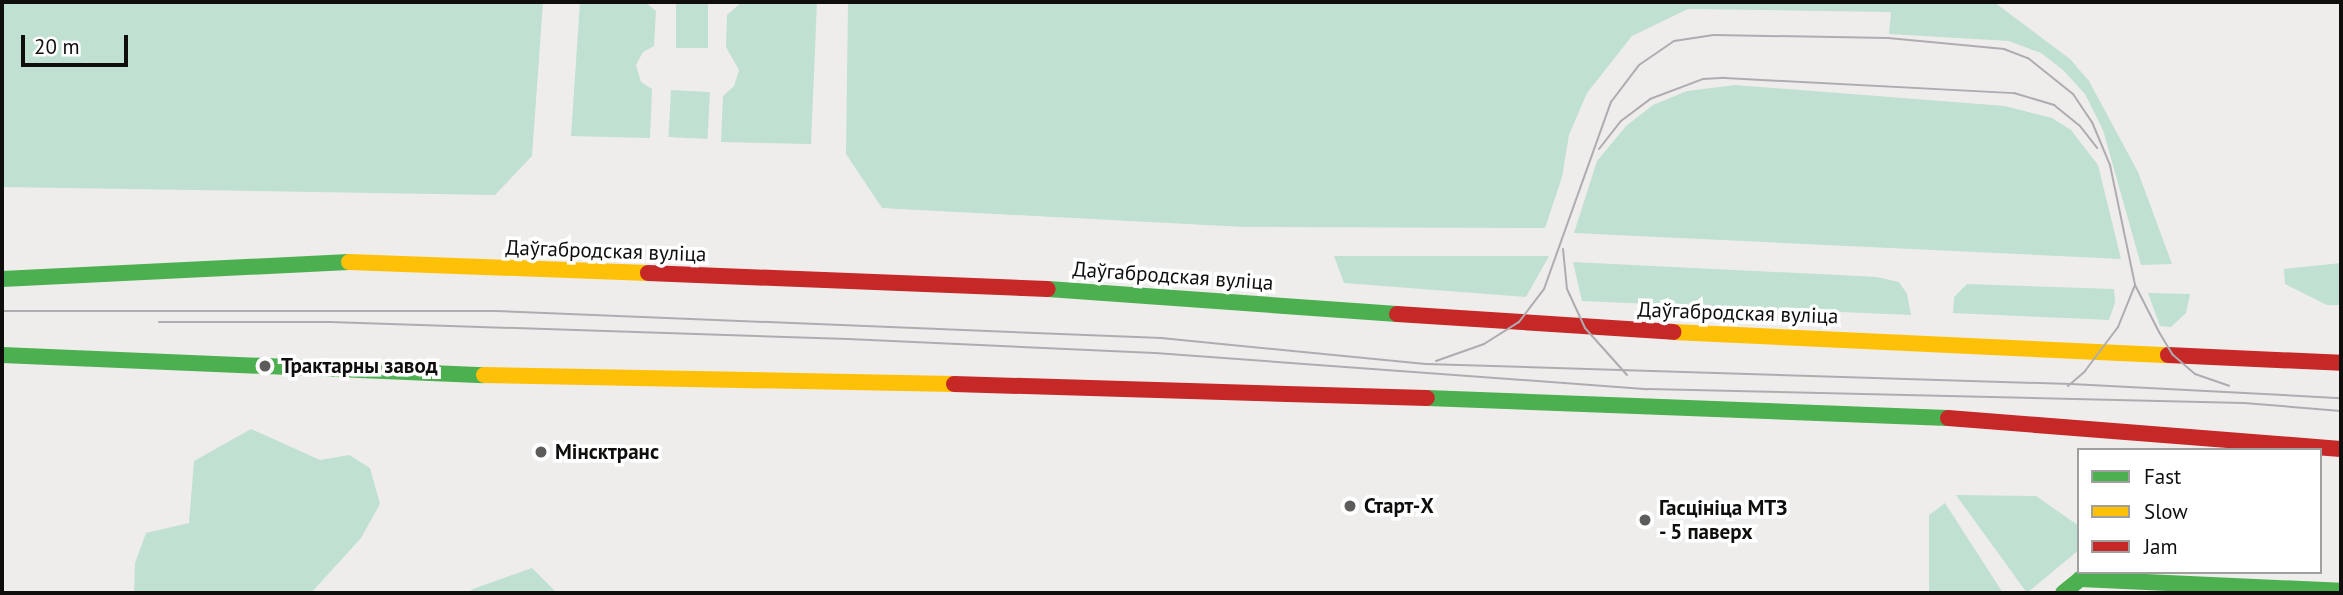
<!DOCTYPE html>
<html>
<head>
<meta charset="utf-8">
<style>
	body { margin:0 }
	#map { position:relative; width:2343px; height:595px; overflow:hidden; background:#efedeb; font-family:"PT Sans",sans-serif }
	div>[style] { position:absolute }
	[style*='--x'] { left:calc(var(--x)*1px); top:calc(var(--y)*1px); width:calc(var(--w)*1px); rotate:calc(var(--a)*1deg) }
	.green>* { inset:0; background:#c0e0d1; transform-origin:0 0 }
	.fast>* { height:16px; margin:-8px; padding:0 8px; transform-origin:8px; border-radius:8px; background:#4caf50 }
	.slow>* { height:16px; margin:-8px; padding:0 8px; transform-origin:8px; border-radius:8px; background:#ffc107 }
	.jam>* { height:16px; margin:-8px; padding:0 8px; transform-origin:8px; border-radius:8px; background:#c62828 }
	.tram>* { height:2px; margin:-1px; padding:0 1px; transform-origin:1px; border-radius:1px; background:#aeacb1 }
	.dots>* { width:19px; height:19px; translate:-50% -50%; box-sizing:border-box; border:4px solid #fff; border-radius:50% }
	span { translate:-50% -50%; white-space:nowrap; text-align:center; line-height:1.15; -webkit-text-stroke:7px #fff; paint-order:stroke }
	.street-label { font-size:21px; color:#0f0e0c }
	.poi-label { font-size:21px; color:#0f0e0c; font-weight:700 }
	.left { translate:0 -50%; text-align:left }
	.frame { position:absolute; inset:0; border:4px solid #0f0e0c; pointer-events:none }
	.legend { position:absolute; left:2077px; top:448px; width:245px; height:126px; box-sizing:border-box; background:#fff; border:2px solid #9f9f9e; margin:0; padding:9px 12px; list-style:none; font-size:21px; color:#0f0e0c }
	.legend li { display:flex; align-items:center; gap:14px; height:35px }
	.legend b { width:35px; border:2px solid #9f9f9e }
	.scale { position:absolute; left:21px; top:35px; width:107px; height:32px; box-sizing:border-box; border:4px solid #0f0e0c; border-top:0; padding-left:9px; font-size:21px; line-height:24px; white-space:nowrap; color:#0f0e0c; -webkit-text-stroke:5px #fff; paint-order:stroke }
</style>
</head>
<body>
<div id="map">
	<div class="green">
		<div style="clip-path:polygon(2px 2px,543px 2px,532px 156px,495px 195px,2px 187px)"></div>
		<div style="clip-path:polygon(580px 2px,645px 2px,656px 11px,654px 46px,643px 52px,636px 65px,641px 82px,652px 89px,650px 138px,571px 136px)"></div>
		<div style="left:676px;top:2px;width:32px;height:46px"></div>
		<div style="clip-path:polygon(742px 2px,817px 2px,811px 144px,721px 142px,723px 96px,734px 86px,739px 70px,726px 47px,727px 15px)"></div>
		<div style="clip-path:polygon(848px 2px,1994px 2px,2070px 59px,2089px 81px,2138px 172px,2172px 264px,2141px 265px,2103px 130px,2085px 94px,2063px 70px,2041px 53px,2009px 41px,1889px 34px,1891px 12px,1688px 9px,1632px 36px,1587px 93px,1569px 135px,1562px 177px,1545px 228px,1244px 227px,882px 208px,846px 154px)"></div>
		<div style="clip-path:polygon(1735px 85px,2005px 106px,2052px 118px,2071px 130px,2098px 165px,2121px 259px,1574px 233px,1597px 161px,1626px 126px,1653px 105px,1687px 91px)"></div>
		<div style="left:671px;top:90px;width:39px;height:47px;rotate:3deg"></div>
		<div style="clip-path:polygon(1334px 256px,1549px 256px,1526px 297px,1344px 283px)"></div>
		<div style="clip-path:polygon(1573px 262px,1877px 277px,1899px 282px,1907px 294px,1911px 315px,1582px 301px)"></div>
		<div style="clip-path:polygon(2341px 263px,2341px 305px,2327px 305px,2285px 284px,2284px 269px)"></div>
		<div style="clip-path:polygon(1967px 284px,2114px 289px,2115px 303px,2109px 320px,1953px 313px,1954px 297px)"></div>
		<div style="clip-path:polygon(2148px 293px,2190px 294px,2186px 313px,2171px 327px,2160px 326px)"></div>
		<div style="clip-path:polygon(251px 429px,320px 460px,349px 455px,370px 468px,380px 504px,361px 538px,311px 593px,134px 593px,135px 563px,146px 533px,189px 523px,194px 461px)"></div>
		<div style="clip-path:polygon(1956px 495px,2036px 496px,2079px 526px,2079px 550px,2027px 593px)"></div>
		<div style="clip-path:polygon(1945px 503px,2003px 593px,1929px 593px,1929px 515px)"></div>
		<div style="clip-path:polygon(532px 568px,557px 593px,467px 593px,473px 589px)"></div>
	</div>
	<div class="fast">
		<div style="--x:2;--y:279;--w:347;--a:-2.8"></div>
		<div style="--x:1048;--y:289;--w:350;--a:4.1"></div>
		<div style="--x:2;--y:355;--w:482;--a:2.4"></div>
		<div style="--x:1427;--y:398;--w:521;--a:2.2"></div>
		<div style="--x:2063;--y:593;--w:22;--a:-39"></div>
		<div style="--x:2080;--y:579;--w:261;--a:2.6"></div>
	</div>
	<div class="slow">
		<div style="--x:349;--y:262;--w:299;--a:2.1"></div>
		<div style="--x:1673;--y:332;--w:496;--a:2.7"></div>
		<div style="--x:484;--y:375;--w:470;--a:1.1"></div>
	</div>
	<div class="jam">
		<div style="--x:648;--y:273;--w:400;--a:2.3"></div>
		<div style="--x:1397;--y:314;--w:277;--a:3.7"></div>
		<div style="--x:2168;--y:355;--w:173;--a:2.6"></div>
		<div style="--x:954;--y:384;--w:473;--a:1.7"></div>
		<div style="--x:1948;--y:418;--w:394;--a:4.5"></div>
	</div>
	<div class="tram">
		<div style="--x:1599;--y:149;--w:36;--a:-52"></div>
		<div style="--x:1621;--y:121;--w:36;--a:-37"></div>
		<div style="--x:1650;--y:99;--w:57;--a:-20.7"></div>
		<div style="--x:1703;--y:79;--w:22;--a:-3"></div>
		<div style="--x:1725;--y:78;--w:289;--a:3"></div>
		<div style="--x:2014;--y:93;--w:42;--a:16.7"></div>
		<div style="--x:2054;--y:105;--w:33;--a:39"></div>
		<div style="--x:2080;--y:126;--w:28;--a:52"></div>
		<div style="--x:1563;--y:249;--w:40;--a:84.3"></div>
		<div style="--x:1567;--y:289;--w:43;--a:65.2"></div>
		<div style="--x:1585;--y:328;--w:63;--a:48.2"></div>
		<div style="--x:2;--y:311;--w:494;--a:0"></div>
		<div style="--x:496;--y:311;--w:666;--a:2.33"></div>
		<div style="--x:1161;--y:338;--w:266;--a:5.6"></div>
		<div style="--x:1426;--y:364;--w:645;--a:1.78"></div>
		<div style="--x:2071;--y:384;--w:270;--a:3"></div>
		<div style="--x:159;--y:322;--w:171;--a:0"></div>
		<div style="--x:330;--y:322;--w:518;--a:1.88"></div>
		<div style="--x:848;--y:339;--w:307;--a:2.6"></div>
		<div style="--x:1155;--y:353;--w:494;--a:4.2"></div>
		<div style="--x:1648;--y:389;--w:596;--a:1.35"></div>
		<div style="--x:2244;--y:403;--w:97;--a:4.7"></div>
		<div style="--x:1436;--y:361;--w:51;--a:-19.5"></div>
		<div style="--x:1484;--y:344;--w:41;--a:-32.2"></div>
		<div style="--x:1519;--y:322;--w:41;--a:-52.9"></div>
		<div style="--x:1544;--y:289;--w:199;--a:-70.3"></div>
		<div style="--x:1611;--y:102;--w:46;--a:-52.9"></div>
		<div style="--x:1639;--y:65;--w:42;--a:-34.4"></div>
		<div style="--x:1674;--y:41;--w:40;--a:-8.5"></div>
		<div style="--x:1714;--y:35;--w:174;--a:1"></div>
		<div style="--x:1888;--y:38;--w:117;--a:5.4"></div>
		<div style="--x:2004;--y:49;--w:26;--a:21"></div>
		<div style="--x:2028;--y:58;--w:58;--a:38.7"></div>
		<div style="--x:2073;--y:94;--w:34;--a:56"></div>
		<div style="--x:2092;--y:122;--w:47;--a:67.3"></div>
		<div style="--x:2110;--y:165;--w:123;--a:78.2"></div>
		<div style="--x:2135;--y:285;--w:53;--a:62.9"></div>
		<div style="--x:2159;--y:332;--w:26;--a:59"></div>
		<div style="--x:2172;--y:354;--w:30;--a:41"></div>
		<div style="--x:2195;--y:374;--w:36;--a:19"></div>
		<div style="--x:2068;--y:386;--w:23;--a:-41"></div>
		<div style="--x:2085;--y:371;--w:55;--a:-53.1"></div>
		<div style="--x:2118;--y:327;--w:45;--a:-68"></div>
	</div>
	<div class="dots">
		<div style="left:265px;top:366px;background:#5d5c5a"></div>
		<div style="left:541px;top:452px;background:#5d5c5a"></div>
		<div style="left:1350px;top:506px;background:#5d5c5a"></div>
		<div style="left:1645px;top:520px;background:#5d5c5a"></div>
	</div>
	<div class="street-label">
		<span style="left:606px;top:251px;rotate:2deg">Даўгабродская вуліца</span>
		<span style="left:1173px;top:276px;rotate:4deg">Даўгабродская вуліца</span>
		<span style="left:1738px;top:313px;rotate:2deg">Даўгабродская вуліца</span>
	</div>
	<div class="poi-label">
		<span class="left" style="left:281px;top:366px">Трактарны завод</span>
		<span class="left" style="left:555px;top:452px">Мінсктранс</span>
		<span class="left" style="left:1364px;top:506px">Старт-X</span>
		<span class="left" style="left:1659px;top:520px">Гасцініца МТЗ<br>- 5 паверх</span>
	</div>
	<div class="frame"></div>
	<ul class="legend">
	<li><b style="height:9px;background:#4caf50"></b>Fast</li>
	<li><b style="height:9px;background:#ffc107"></b>Slow</li>
	<li><b style="height:9px;background:#c62828"></b>Jam</li>
	</ul>
	<div class="scale">20 m</div>
</div>
</body>
</html>
